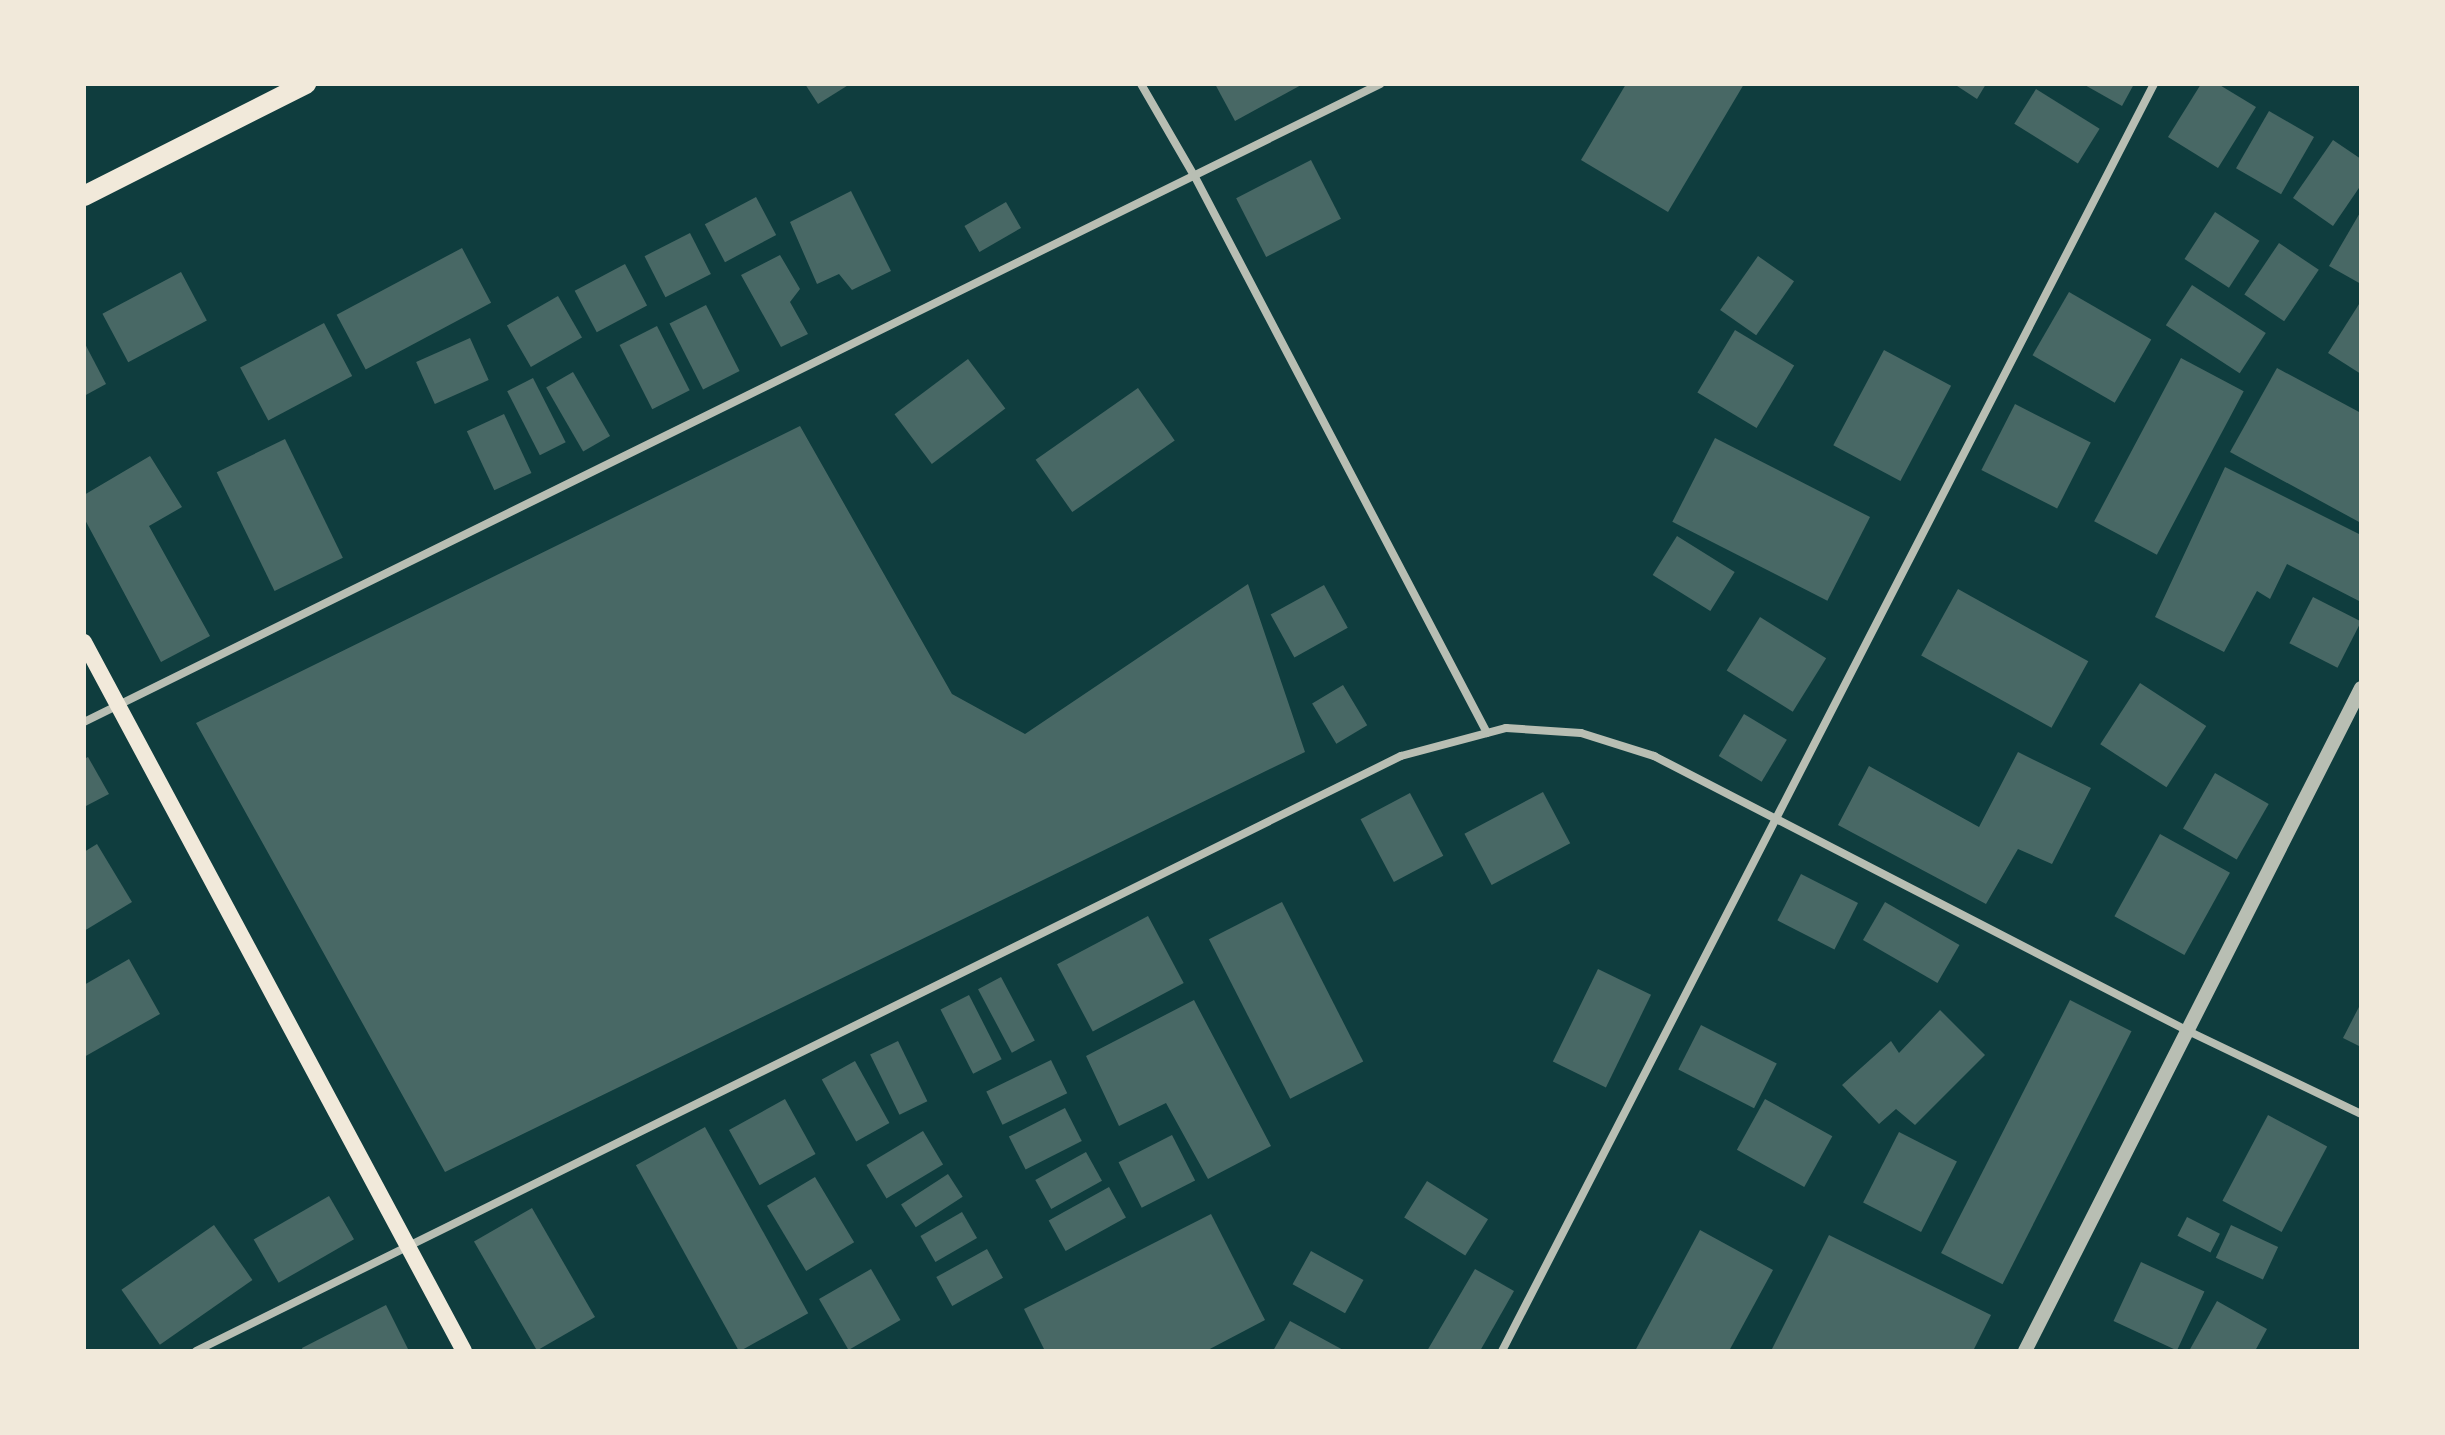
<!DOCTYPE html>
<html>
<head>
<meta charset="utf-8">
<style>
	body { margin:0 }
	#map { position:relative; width:2445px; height:1435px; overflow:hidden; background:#0f3d3e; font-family:Quicksand,sans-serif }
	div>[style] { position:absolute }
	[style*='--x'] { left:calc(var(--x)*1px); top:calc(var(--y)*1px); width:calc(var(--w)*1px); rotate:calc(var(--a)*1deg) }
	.building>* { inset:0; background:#486865; transform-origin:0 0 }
	.minor>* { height:8px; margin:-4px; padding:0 4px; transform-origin:4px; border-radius:4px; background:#b8beb3 }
	.tertiary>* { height:14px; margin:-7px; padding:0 7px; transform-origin:7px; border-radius:7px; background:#b8beb3 }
	.secondary>* { height:16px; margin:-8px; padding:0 8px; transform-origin:8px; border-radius:8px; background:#f1e9da }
	.primary>* { height:20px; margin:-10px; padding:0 10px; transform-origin:10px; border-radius:10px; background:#f1e9da }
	span { translate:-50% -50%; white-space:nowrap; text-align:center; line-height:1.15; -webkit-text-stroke:8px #f1e9da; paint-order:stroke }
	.frame { position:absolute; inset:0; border:86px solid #f1e9da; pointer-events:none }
</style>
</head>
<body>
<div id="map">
	<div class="building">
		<div style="clip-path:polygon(805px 84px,850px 84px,818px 104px)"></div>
		<div style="clip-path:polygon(1215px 84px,1303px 84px,1235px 121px)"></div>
		<div style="clip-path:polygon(1626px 84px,1744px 84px,1668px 212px,1581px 160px)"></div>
		<div style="clip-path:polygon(1954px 84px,1986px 84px,1977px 99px)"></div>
		<div style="clip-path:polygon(2083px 84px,2134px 84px,2122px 106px)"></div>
		<div style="clip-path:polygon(2201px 84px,2218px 84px,2256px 107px,2218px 168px,2168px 137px)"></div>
		<div style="left:2036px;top:89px;width:75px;height:41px;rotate:32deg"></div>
		<div style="left:2269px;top:111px;width:52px;height:66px;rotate:30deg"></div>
		<div style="clip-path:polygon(2333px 140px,2361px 159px,2361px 185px,2333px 226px,2293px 198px)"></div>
		<div style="left:1311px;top:160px;width:66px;height:84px;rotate:63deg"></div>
		<div style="clip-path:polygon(851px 191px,891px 271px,852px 290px,839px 274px,817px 284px,790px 222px)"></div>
		<div style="left:756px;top:197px;width:43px;height:58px;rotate:62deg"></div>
		<div style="left:1006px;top:202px;width:30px;height:48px;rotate:60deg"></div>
		<div style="clip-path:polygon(2361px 211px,2361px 284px,2329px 266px)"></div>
		<div style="left:2215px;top:212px;width:53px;height:56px;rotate:33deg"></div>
		<div style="left:690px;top:233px;width:46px;height:51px;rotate:63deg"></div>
		<div style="left:2279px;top:243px;width:48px;height:62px;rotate:34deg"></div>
		<div style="left:462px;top:248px;width:62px;height:142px;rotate:62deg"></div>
		<div style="clip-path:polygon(780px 255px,800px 289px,790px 302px,808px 334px,781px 347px,741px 275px)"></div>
		<div style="left:1758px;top:256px;width:44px;height:66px;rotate:35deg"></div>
		<div style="left:625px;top:264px;width:47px;height:57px;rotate:62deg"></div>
		<div style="left:181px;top:272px;width:55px;height:89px;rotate:62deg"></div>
		<div style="left:2192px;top:285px;width:88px;height:48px;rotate:33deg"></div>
		<div style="left:2069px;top:292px;width:95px;height:73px;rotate:30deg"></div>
		<div style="left:558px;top:296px;width:48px;height:59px;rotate:60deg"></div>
		<div style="clip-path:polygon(2361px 301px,2361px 374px,2328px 353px)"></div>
		<div style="left:706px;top:305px;width:74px;height:41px;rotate:63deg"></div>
		<div style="left:324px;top:323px;width:60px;height:95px;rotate:62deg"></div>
		<div style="left:657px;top:326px;width:72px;height:42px;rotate:63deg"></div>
		<div style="left:1735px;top:330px;width:69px;height:73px;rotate:31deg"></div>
		<div style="left:470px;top:338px;width:46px;height:59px;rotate:66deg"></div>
		<div style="clip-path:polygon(84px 342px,106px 384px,84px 396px)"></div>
		<div style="left:1884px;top:350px;width:76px;height:108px;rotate:28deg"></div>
		<div style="left:2181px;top:358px;width:71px;height:185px;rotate:28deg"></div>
		<div style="left:968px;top:359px;width:62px;height:92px;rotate:53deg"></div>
		<div style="clip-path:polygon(2277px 368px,2361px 413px,2361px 523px,2230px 452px)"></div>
		<div style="left:573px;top:372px;width:74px;height:31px;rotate:60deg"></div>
		<div style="left:533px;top:378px;width:72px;height:29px;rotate:63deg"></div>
		<div style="left:1138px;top:388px;width:64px;height:125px;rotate:55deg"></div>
		<div style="left:2015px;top:404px;width:85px;height:74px;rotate:27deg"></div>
		<div style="left:504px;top:414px;width:65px;height:41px;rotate:65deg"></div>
		<div style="clip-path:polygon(800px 426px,952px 694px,1025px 734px,1248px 584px,1305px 752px,445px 1172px,196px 723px)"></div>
		<div style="left:1715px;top:438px;width:174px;height:94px;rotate:27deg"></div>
		<div style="left:285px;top:439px;width:132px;height:76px;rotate:64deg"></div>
		<div style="clip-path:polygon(150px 456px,182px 507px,149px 526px,210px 636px,161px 662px,84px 518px,84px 495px)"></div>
		<div style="clip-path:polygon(2225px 467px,2361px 535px,2361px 602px,2287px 564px,2270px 599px,2257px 591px,2224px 652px,2155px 617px)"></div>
		<div style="left:1677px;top:536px;width:68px;height:46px;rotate:32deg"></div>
		<div style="left:1324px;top:585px;width:49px;height:61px;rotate:61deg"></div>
		<div style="left:1958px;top:589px;width:149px;height:76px;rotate:29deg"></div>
		<div style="left:2313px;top:597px;width:54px;height:52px;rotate:27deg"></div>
		<div style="left:1760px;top:617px;width:78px;height:63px;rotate:32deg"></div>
		<div style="left:2140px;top:683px;width:79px;height:73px;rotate:33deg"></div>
		<div style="left:1343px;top:685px;width:47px;height:36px;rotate:59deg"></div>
		<div style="left:1744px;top:714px;width:50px;height:49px;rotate:31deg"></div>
		<div style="clip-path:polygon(2018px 752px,2091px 788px,2052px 864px,2018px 849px,1986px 904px,1838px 825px,1869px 766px,1979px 827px)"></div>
		<div style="clip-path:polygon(88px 757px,109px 794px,84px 807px,84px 759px)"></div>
		<div style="left:2215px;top:773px;width:62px;height:64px;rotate:30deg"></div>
		<div style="left:1543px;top:792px;width:58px;height:89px;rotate:62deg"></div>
		<div style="left:1410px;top:793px;width:71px;height:56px;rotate:62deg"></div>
		<div style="left:2160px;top:834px;width:80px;height:94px;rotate:29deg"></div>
		<div style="clip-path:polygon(97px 844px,132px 902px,84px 931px,84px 852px)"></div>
		<div style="left:1801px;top:874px;width:64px;height:52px;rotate:27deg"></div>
		<div style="left:1282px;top:902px;width:179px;height:82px;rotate:63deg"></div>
		<div style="left:1885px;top:902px;width:86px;height:44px;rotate:30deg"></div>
		<div style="left:1148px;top:916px;width:76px;height:103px;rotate:62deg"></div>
		<div style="clip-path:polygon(129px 959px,160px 1014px,84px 1057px,84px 985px)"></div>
		<div style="left:1598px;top:969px;width:59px;height:103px;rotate:26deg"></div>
		<div style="left:1001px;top:977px;width:72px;height:26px;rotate:62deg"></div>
		<div style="left:969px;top:995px;width:72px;height:32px;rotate:63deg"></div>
		<div style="clip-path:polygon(1194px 1000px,1271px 1146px,1208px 1179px,1166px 1103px,1119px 1126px,1086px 1056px)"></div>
		<div style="left:2070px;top:1000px;width:69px;height:284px;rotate:27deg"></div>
		<div style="clip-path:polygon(2361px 1003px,2361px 1047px,2343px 1038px)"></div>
		<div style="clip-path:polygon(1940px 1010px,1985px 1055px,1915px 1125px,1896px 1109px,1879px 1124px,1842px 1085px,1891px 1041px,1899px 1053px)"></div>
		<div style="left:1701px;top:1025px;width:85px;height:50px;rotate:27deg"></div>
		<div style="left:898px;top:1041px;width:67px;height:31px;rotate:64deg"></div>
		<div style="left:1051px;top:1060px;width:37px;height:72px;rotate:64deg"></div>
		<div style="left:855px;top:1061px;width:71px;height:38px;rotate:61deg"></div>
		<div style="left:785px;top:1099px;width:63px;height:64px;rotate:61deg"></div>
		<div style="left:1765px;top:1099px;width:77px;height:58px;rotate:29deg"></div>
		<div style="left:1065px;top:1108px;width:37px;height:63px;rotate:63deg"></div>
		<div style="left:2268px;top:1115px;width:67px;height:97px;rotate:28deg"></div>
		<div style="left:705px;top:1127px;width:213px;height:79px;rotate:61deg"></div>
		<div style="left:923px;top:1131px;width:39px;height:66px;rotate:59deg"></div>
		<div style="left:1899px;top:1132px;width:65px;height:79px;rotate:27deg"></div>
		<div style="left:1172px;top:1135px;width:51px;height:60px;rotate:63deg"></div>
		<div style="left:1086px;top:1152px;width:33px;height:58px;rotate:61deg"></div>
		<div style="left:948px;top:1174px;width:27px;height:56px;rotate:57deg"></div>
		<div style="left:815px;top:1177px;width:76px;height:56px;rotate:59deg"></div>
		<div style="left:1427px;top:1181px;width:72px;height:43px;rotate:32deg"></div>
		<div style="left:1109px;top:1187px;width:35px;height:69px;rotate:61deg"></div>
		<div style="left:329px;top:1196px;width:50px;height:87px;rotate:60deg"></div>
		<div style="left:532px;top:1208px;width:126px;height:67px;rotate:60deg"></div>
		<div style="left:962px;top:1212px;width:30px;height:48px;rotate:60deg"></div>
		<div style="clip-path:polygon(1211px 1214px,1265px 1320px,1206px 1351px,1045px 1351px,1024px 1309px)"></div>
		<div style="left:2187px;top:1217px;width:37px;height:21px;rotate:27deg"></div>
		<div style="left:214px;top:1225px;width:67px;height:113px;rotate:55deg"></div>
		<div style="left:2231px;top:1225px;width:52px;height:36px;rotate:25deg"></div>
		<div style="clip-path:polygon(1700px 1230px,1773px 1270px,1729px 1351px,1635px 1351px)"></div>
		<div style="clip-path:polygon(1829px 1235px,1991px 1315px,1973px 1351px,1771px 1351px)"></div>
		<div style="left:987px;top:1249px;width:33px;height:58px;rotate:61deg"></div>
		<div style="left:1311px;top:1251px;width:60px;height:38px;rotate:29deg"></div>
		<div style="left:2141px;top:1262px;width:70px;height:65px;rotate:25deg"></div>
		<div style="left:871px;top:1269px;width:59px;height:60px;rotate:60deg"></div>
		<div style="clip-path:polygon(1475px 1269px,1514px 1291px,1480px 1351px,1427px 1351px)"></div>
		<div style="clip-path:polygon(2217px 1301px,2267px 1329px,2255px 1351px,2189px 1351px)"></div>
		<div style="clip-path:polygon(386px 1305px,409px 1351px,303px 1351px,302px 1348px)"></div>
		<div style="clip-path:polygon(1290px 1321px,1345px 1351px,1273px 1351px)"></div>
	</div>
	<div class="minor">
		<div style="--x:1141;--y:84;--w:108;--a:59.9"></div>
		<div style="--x:1195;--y:177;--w:628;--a:62.29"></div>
		<div style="--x:84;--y:722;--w:1445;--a:-26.21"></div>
		<div style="--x:196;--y:1351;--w:1344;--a:-26.28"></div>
		<div style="--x:1401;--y:756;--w:109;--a:-14.9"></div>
		<div style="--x:1506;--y:728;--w:75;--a:3.8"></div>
		<div style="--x:1581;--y:733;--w:77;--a:17.5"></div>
		<div style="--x:1654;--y:756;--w:598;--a:27.25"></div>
		<div style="--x:2186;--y:1030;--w:194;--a:25.6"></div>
		<div style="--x:1502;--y:1351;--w:1425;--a:-62.77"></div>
	</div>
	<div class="tertiary">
		<div style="--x:2025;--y:1351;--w:743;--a:-63.12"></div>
	</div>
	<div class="secondary">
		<div style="--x:84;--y:642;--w:804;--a:61.81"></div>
	</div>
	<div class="primary">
		<div style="--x:84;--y:196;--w:249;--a:-26.8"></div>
	</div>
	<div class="frame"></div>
</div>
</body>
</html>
